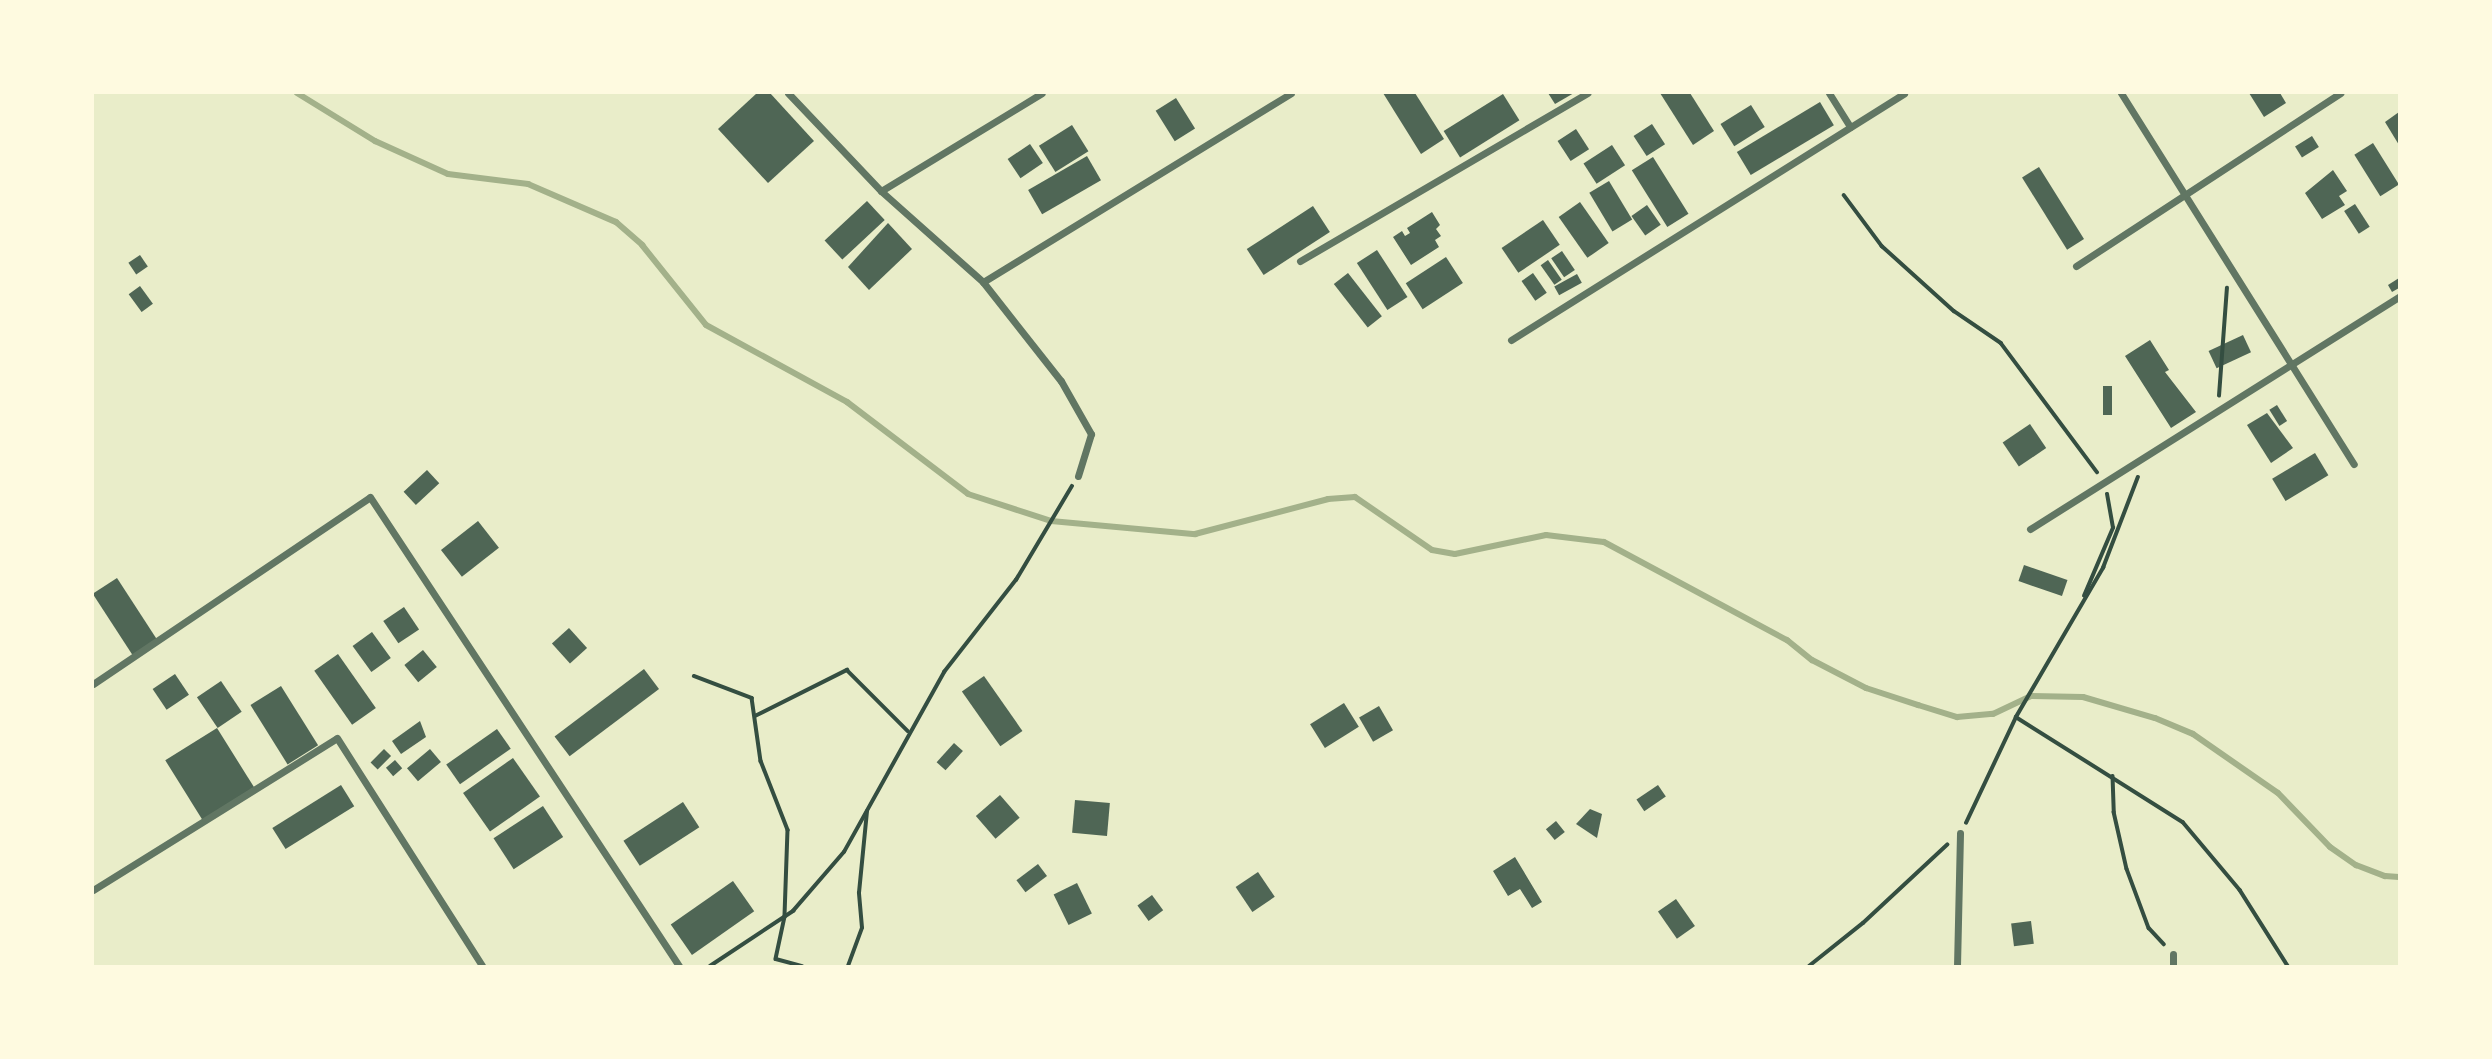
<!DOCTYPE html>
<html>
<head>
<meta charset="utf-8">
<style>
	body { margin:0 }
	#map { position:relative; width:2492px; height:1059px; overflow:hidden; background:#e9edc9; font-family:Karla,sans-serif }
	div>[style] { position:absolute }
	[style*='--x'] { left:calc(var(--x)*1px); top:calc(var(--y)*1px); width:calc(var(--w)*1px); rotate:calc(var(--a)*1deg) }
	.stream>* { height:6px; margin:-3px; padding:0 3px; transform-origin:3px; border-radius:3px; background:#a3b18a }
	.building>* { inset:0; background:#4f6655; transform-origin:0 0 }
	.path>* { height:3.5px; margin:-1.75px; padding:0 1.75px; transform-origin:1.75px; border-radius:1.75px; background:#344e41 }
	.minor>* { height:7px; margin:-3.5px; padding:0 3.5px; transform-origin:3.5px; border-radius:3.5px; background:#617663 }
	span { translate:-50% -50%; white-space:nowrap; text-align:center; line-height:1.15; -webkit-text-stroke:7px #fefae0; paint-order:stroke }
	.frame { position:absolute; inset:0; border:94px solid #fefae0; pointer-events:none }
</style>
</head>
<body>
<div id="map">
	<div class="stream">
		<div style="--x:297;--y:93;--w:92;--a:31.6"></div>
		<div style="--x:375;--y:141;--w:80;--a:24.3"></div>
		<div style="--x:448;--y:174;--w:81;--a:7.1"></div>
		<div style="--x:528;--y:184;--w:96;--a:23.4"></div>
		<div style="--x:616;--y:222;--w:35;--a:41"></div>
		<div style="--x:642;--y:245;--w:102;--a:51.3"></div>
		<div style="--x:706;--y:325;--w:161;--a:28.6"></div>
		<div style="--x:847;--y:402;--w:152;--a:37.2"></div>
		<div style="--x:968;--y:494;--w:87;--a:18"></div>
		<div style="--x:1051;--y:521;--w:145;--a:5.2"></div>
		<div style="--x:1195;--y:534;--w:138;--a:-14.7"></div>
		<div style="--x:1328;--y:499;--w:27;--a:-4"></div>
		<div style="--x:1355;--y:497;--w:93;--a:34.5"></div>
		<div style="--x:1432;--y:550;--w:23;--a:10"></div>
		<div style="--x:1455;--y:554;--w:93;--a:-11.8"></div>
		<div style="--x:1546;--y:535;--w:58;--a:6.9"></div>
		<div style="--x:1604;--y:542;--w:208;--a:28.2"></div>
		<div style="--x:1787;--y:640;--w:32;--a:39"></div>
		<div style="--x:1812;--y:660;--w:61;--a:27.4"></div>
		<div style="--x:1866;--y:688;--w:55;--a:18.1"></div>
		<div style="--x:1918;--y:705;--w:41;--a:17.1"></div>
		<div style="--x:1957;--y:717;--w:36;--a:-5"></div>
		<div style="--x:1993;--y:714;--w:42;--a:-25.3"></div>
		<div style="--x:2031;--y:696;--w:52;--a:1.1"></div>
		<div style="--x:2083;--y:697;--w:75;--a:16.3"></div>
		<div style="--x:2155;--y:718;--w:41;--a:22.8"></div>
		<div style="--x:2193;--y:734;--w:103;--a:34.8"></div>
		<div style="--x:2278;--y:793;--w:75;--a:46.1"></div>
		<div style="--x:2330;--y:847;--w:32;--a:35"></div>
		<div style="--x:2356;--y:865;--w:31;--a:21"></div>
		<div style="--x:2385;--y:876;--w:14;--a:4"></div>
	</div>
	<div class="building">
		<div style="clip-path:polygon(757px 93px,770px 93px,814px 141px,768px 183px,718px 129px)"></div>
		<div style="clip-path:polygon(1383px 93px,1415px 93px,1444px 139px,1421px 154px)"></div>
		<div style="clip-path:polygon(1548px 93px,1574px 93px,1555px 104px)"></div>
		<div style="clip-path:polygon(1660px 93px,1690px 93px,1714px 131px,1693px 145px)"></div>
		<div style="clip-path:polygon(2249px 93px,2280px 93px,2286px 103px,2264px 117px)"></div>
		<div style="left:1503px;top:94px;width:31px;height:70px;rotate:58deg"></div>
		<div style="left:1176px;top:98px;width:36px;height:24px;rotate:58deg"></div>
		<div style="left:1820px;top:102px;width:27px;height:97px;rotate:59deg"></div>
		<div style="left:1751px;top:105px;width:26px;height:36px;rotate:58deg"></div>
		<div style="clip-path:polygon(2399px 112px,2399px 145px,2385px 122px)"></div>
		<div style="left:1652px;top:124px;width:24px;height:22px;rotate:57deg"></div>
		<div style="left:1072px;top:125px;width:31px;height:39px;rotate:58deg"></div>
		<div style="left:1576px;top:129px;width:24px;height:22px;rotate:57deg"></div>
		<div style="left:2312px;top:136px;width:13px;height:20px;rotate:58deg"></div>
		<div style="left:2373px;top:143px;width:49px;height:22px;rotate:58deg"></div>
		<div style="left:1030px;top:144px;width:23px;height:27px;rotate:56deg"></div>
		<div style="left:1612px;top:145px;width:24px;height:34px;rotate:57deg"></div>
		<div style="left:1087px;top:156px;width:28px;height:68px;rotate:60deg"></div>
		<div style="left:1653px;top:157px;width:67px;height:25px;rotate:58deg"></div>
		<div style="left:2039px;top:167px;width:85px;height:20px;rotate:58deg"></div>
		<div style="clip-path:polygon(2333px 170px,2347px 191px,2339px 196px,2345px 205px,2322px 219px,2305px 193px)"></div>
		<div style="left:1609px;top:181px;width:45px;height:23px;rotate:59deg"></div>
		<div style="left:867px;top:201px;width:26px;height:58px;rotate:47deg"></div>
		<div style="left:1580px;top:202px;width:50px;height:26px;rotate:55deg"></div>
		<div style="left:2355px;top:204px;width:27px;height:13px;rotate:57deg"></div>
		<div style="left:1647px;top:205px;width:24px;height:19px;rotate:55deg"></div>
		<div style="left:1313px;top:206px;width:31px;height:79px;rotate:57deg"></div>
		<div style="clip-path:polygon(1432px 212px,1440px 225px,1436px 229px,1441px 236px,1435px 240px,1439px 247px,1411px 265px,1393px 237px,1402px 231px,1405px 236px,1410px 233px,1407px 228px)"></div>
		<div style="left:1543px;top:220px;width:30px;height:50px;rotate:56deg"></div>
		<div style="clip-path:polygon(888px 223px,912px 249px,869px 290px,848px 267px)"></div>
		<div style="left:1377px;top:250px;width:56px;height:24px;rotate:57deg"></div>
		<div style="left:1562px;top:251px;width:23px;height:13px;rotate:56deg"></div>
		<div style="left:140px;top:255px;width:14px;height:14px;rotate:56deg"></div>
		<div style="left:1446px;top:257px;width:31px;height:48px;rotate:57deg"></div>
		<div style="left:1548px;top:260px;width:24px;height:9px;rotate:55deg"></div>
		<div style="left:1348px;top:273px;width:55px;height:18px;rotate:52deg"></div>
		<div style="left:1533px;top:273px;width:24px;height:14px;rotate:55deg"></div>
		<div style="left:1577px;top:274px;width:10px;height:26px;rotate:61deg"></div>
		<div style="clip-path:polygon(2399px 278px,2399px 288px,2392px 292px,2388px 285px)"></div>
		<div style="left:140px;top:286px;width:22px;height:14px;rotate:54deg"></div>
		<div style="left:2243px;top:335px;width:19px;height:38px;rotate:65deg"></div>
		<div style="clip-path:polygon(2150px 340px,2169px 370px,2165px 372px,2196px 412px,2171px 428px,2125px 356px)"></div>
		<div style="left:2103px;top:386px;width:9px;height:29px"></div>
		<div style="left:2277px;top:405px;width:19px;height:9px;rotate:58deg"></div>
		<div style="clip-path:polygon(2267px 413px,2293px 448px,2271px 463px,2247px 425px)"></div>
		<div style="left:2030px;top:424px;width:29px;height:33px;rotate:56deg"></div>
		<div style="left:2315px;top:453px;width:26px;height:50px;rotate:59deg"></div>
		<div style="left:427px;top:470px;width:18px;height:32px;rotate:47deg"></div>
		<div style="left:478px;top:521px;width:34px;height:47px;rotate:52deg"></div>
		<div style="left:2024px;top:565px;width:46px;height:17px;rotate:19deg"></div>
		<div style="left:117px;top:578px;width:77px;height:29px;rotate:57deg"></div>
		<div style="left:404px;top:607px;width:27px;height:25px;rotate:56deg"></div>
		<div style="left:569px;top:628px;width:27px;height:23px;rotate:48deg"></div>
		<div style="left:372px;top:632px;width:32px;height:24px;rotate:54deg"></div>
		<div style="left:423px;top:650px;width:22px;height:24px;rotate:51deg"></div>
		<div style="left:338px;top:654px;width:66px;height:29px;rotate:55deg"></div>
		<div style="left:644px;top:669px;width:25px;height:112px;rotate:53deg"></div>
		<div style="left:175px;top:674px;width:25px;height:27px;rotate:56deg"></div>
		<div style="left:984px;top:676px;width:67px;height:27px;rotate:55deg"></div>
		<div style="left:221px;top:681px;width:37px;height:29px;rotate:56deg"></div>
		<div style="left:281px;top:686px;width:70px;height:36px;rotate:58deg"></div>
		<div style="left:1344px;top:703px;width:28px;height:40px;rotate:58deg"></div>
		<div style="left:1379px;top:706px;width:28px;height:23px;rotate:60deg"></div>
		<div style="clip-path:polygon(420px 721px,426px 737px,401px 754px,392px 741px)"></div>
		<div style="left:217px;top:728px;width:70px;height:61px;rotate:58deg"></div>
		<div style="left:497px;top:729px;width:24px;height:62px;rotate:55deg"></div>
		<div style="left:954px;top:743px;width:12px;height:26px;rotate:42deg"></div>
		<div style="left:384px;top:749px;width:10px;height:19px;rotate:45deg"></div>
		<div style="left:430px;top:749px;width:17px;height:30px;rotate:50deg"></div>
		<div style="left:513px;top:758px;width:47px;height:61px;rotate:55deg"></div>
		<div style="left:395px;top:760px;width:11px;height:12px;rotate:49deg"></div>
		<div style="left:341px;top:785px;width:25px;height:81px;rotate:58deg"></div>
		<div style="left:1658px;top:785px;width:14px;height:26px;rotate:56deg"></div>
		<div style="left:1000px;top:795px;width:30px;height:32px;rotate:49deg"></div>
		<div style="left:1075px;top:800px;width:35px;height:33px;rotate:5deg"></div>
		<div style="left:683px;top:802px;width:30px;height:71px;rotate:57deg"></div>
		<div style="left:543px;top:806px;width:37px;height:59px;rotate:57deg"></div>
		<div style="clip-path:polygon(1590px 809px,1602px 814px,1597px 838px,1576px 824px)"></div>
		<div style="left:1556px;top:821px;width:14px;height:13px;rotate:51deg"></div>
		<div style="clip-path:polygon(1515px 857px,1542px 902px,1532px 908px,1520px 889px,1508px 896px,1493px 871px)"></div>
		<div style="left:1038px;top:864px;width:15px;height:27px;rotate:53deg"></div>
		<div style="left:1258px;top:872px;width:30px;height:27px;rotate:56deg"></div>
		<div style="left:733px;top:881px;width:37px;height:76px;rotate:55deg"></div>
		<div style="left:1077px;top:883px;width:34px;height:26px;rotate:64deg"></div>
		<div style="left:1152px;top:895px;width:19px;height:18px;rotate:54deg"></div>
		<div style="left:1676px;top:899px;width:33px;height:22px;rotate:55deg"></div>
		<div style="left:2031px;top:921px;width:23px;height:20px;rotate:83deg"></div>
	</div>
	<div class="path">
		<div style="--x:1844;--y:195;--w:64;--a:53.3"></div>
		<div style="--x:1882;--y:246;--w:97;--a:42.1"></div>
		<div style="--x:1954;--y:311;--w:57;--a:34.2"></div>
		<div style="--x:2001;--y:343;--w:161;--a:53.3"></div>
		<div style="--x:2219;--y:396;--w:108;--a:-85.8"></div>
		<div style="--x:2084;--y:596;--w:74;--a:-66.9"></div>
		<div style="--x:2113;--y:528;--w:34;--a:-100"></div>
		<div style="--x:694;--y:676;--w:62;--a:20.8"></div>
		<div style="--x:752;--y:698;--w:64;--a:81.9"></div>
		<div style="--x:761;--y:761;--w:74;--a:68.6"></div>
		<div style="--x:788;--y:830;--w:87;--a:92"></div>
		<div style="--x:785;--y:917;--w:43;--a:102.1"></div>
		<div style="--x:776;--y:959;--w:27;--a:15"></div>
		<div style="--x:755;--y:716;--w:103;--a:-26.6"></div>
		<div style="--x:847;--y:670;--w:86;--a:45"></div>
		<div style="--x:2016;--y:717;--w:197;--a:32.2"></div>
		<div style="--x:2183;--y:822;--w:89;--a:50"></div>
		<div style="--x:2240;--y:890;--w:90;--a:57.7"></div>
		<div style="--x:2113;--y:776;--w:36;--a:88"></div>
		<div style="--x:2114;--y:812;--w:58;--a:77.2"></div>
		<div style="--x:2127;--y:869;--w:63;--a:69.6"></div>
		<div style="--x:2149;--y:928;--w:22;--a:47"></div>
		<div style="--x:1966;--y:823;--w:117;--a:-64.7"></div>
		<div style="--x:2016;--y:717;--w:173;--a:-59.7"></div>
		<div style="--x:2103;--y:568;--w:97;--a:-69"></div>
		<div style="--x:710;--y:966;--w:100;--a:-33.5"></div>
		<div style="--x:793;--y:911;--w:78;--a:-49.2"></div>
		<div style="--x:844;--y:852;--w:206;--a:-60.9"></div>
		<div style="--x:944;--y:672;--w:117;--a:-52"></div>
		<div style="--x:1016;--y:580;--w:109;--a:-59.2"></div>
		<div style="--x:848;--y:966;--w:40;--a:-69.8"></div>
		<div style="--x:862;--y:928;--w:35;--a:-95"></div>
		<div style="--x:859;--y:893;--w:82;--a:-84.4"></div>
		<div style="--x:1809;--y:966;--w:69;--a:-38.5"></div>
		<div style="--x:1863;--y:923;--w:115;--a:-42.9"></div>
	</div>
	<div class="minor">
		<div style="--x:788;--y:93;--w:135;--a:46.5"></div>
		<div style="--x:881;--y:191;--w:137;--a:41.7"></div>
		<div style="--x:983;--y:282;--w:126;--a:51.8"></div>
		<div style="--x:1061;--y:381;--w:61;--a:60.5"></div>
		<div style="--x:1091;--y:434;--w:44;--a:107.2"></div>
		<div style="--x:1829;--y:93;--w:40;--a:58"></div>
		<div style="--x:2121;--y:93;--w:438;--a:57.9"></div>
		<div style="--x:881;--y:191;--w:188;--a:-31.3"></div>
		<div style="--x:1300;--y:261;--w:333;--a:-30.3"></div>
		<div style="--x:2076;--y:266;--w:316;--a:-33.2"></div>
		<div style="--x:983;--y:282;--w:361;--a:-31.5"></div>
		<div style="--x:1511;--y:340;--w:464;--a:-32.1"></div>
		<div style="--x:2030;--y:529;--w:436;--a:-32.2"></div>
		<div style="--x:93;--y:684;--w:334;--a:-34"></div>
		<div style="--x:370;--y:497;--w:562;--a:56.62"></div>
		<div style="--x:93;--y:890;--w:287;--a:-31.9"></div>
		<div style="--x:337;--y:738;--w:270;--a:57.5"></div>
		<div style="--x:1957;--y:966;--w:133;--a:-88.7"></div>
		<div style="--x:2173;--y:966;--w:12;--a:-90"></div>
	</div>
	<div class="frame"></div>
</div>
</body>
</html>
